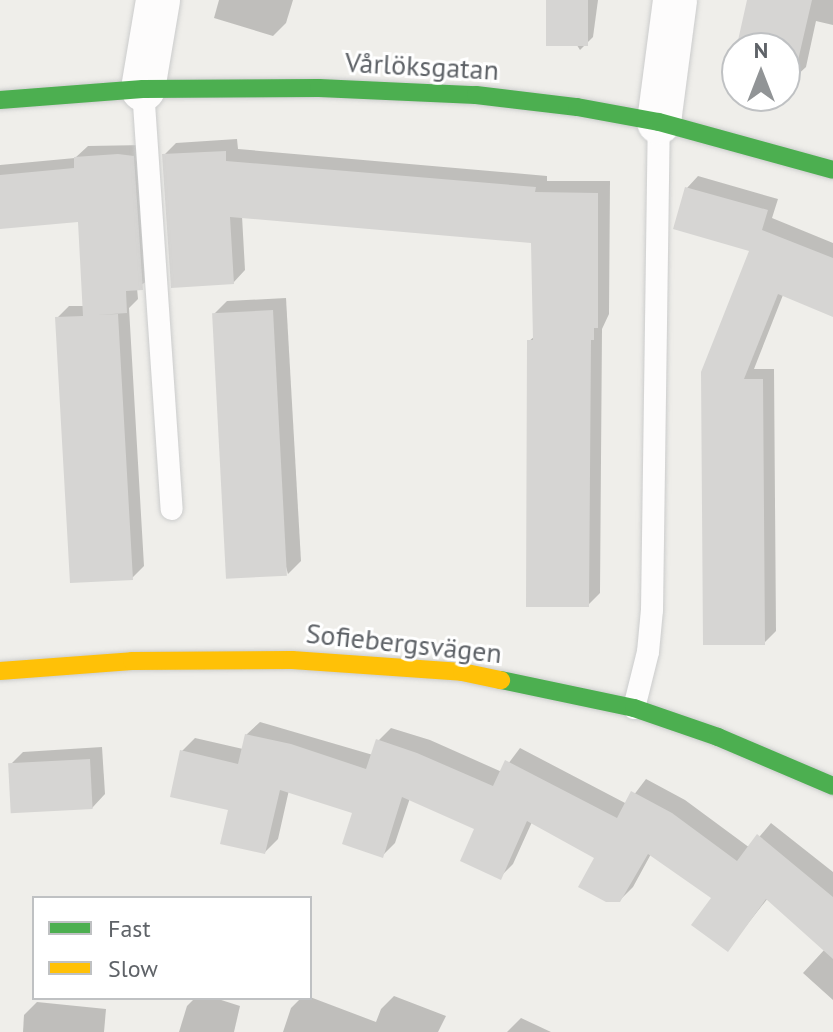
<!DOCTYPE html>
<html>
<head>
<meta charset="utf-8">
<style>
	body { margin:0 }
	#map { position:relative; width:833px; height:1032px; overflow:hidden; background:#efeeea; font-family:"PT Sans",sans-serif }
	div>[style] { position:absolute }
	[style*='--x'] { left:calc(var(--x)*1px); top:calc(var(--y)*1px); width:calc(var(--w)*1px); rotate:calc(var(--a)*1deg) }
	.shadow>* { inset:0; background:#0003 }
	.building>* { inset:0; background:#d6d5d3; transform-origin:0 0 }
	.roads { filter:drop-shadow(0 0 2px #cbcccc) drop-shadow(0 0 2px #cbcccc) }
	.lane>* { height:22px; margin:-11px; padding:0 11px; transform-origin:11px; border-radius:11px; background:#fdfcfc }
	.street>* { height:44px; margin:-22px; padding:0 22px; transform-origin:22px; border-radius:22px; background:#fdfcfc }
	.fast>* { height:18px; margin:-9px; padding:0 9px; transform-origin:9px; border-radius:9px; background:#4caf50 }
	.slow>* { height:18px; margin:-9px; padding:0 9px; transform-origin:9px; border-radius:9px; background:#ffc107 }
	span { translate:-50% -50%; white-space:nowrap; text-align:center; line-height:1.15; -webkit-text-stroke:6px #fff; paint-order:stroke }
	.street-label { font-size:28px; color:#5f6368 }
	.legend { position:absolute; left:32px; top:896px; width:280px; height:104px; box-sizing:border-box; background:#fff; border:2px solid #bfc1c3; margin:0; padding:10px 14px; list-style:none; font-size:24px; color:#5f6368 }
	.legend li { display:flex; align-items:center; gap:16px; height:40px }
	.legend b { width:40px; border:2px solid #bfc1c3 }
	.north { position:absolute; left:721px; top:32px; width:80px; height:80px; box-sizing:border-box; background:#fff; border:2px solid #bfc1c3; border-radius:50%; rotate:0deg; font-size:22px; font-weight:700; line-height:32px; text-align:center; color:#5f6368 }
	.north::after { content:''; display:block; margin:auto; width:28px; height:36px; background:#919496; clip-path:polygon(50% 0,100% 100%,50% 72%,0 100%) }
</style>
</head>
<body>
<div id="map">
	<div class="shadow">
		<div style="clip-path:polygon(219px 0,293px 0,286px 23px,273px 36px,214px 18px)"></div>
		<div style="clip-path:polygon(549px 0,598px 0,593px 37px,580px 50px)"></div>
		<div style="clip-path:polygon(750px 0,833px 0,833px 25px,816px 21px,806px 67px,792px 80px,785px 78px,785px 48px,741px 48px)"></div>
		<div style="clip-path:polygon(237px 139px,238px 149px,547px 176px,547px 181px,610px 181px,609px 314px,602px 329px,600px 593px,588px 605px,529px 341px,535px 336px,533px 241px,242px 216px,245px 270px,233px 283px,164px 155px,176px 143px)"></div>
		<div style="clip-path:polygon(145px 145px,154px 276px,137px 288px,138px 299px,129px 308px,144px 566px,132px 578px,57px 318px,69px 306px,84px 306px,79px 220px,0 227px,0 165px,75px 158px,88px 146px)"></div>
		<div style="clip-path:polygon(698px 176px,778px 199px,772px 218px,833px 243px,833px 315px,783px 295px,754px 369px,774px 369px,776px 631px,764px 643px,705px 643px,752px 249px,687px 188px)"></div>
		<div style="clip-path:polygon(286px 298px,301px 561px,288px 574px,214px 314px,227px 301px)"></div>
		<div style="clip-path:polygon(260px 722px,373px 755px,378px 741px,391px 728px,430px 740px,502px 772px,520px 748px,627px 804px,646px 779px,685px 800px,750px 848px,771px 823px,833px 872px,833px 1000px,803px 973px,825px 949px,768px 898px,728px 949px,713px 897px,651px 854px,633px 887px,620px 900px,597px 857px,532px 822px,513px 864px,500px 877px,476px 828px,410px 798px,395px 843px,382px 856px,354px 812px,289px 790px,278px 839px,265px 852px,182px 751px,195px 738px,243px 749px,246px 735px)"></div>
		<div style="clip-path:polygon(102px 747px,105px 794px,92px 808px,10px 765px,23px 752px)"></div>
		<div style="clip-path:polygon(394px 996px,446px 1016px,438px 1032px,283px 1032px,291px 1008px,301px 998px,310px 997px,376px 1022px,381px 1009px)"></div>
		<div style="clip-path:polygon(195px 998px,215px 998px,240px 1006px,234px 1032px,179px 1032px,187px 1006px)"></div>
		<div style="clip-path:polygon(37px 1002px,106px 1009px,104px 1032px,23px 1032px,24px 1015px)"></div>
		<div style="clip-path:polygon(521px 1018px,551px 1032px,507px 1032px)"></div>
	</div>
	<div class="building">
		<div style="left:546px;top:0;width:42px;height:46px"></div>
		<div style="clip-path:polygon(747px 0,812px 0,793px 82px,785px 80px,785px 48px,739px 48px,737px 45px)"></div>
		<div style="clip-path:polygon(226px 151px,226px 161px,536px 187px,535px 192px,598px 193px,598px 328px,594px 328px,594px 340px,591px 340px,589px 607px,526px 607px,527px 340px,533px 340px,531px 243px,230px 217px,234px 284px,171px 288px,162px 154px)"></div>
		<div style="clip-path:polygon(118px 154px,134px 156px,143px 290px,126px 291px,127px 313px,97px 315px,118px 314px,133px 580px,70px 583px,55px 317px,83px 316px,78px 222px,0 229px,0 175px,74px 168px,74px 157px)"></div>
		<div style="clip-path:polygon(685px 187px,768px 210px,762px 230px,833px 258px,833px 317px,778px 294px,744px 379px,763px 379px,765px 645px,703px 645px,701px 372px,749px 251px,673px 229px)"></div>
		<div style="left:273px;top:310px;width:266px;height:61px;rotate:87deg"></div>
		<div style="clip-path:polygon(245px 734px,291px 744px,366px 769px,376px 739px,417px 753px,493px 786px,505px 760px,617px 818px,631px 791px,672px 813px,737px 861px,757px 834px,833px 897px,833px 959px,766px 899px,728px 952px,691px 925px,711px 898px,648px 854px,620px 902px,606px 902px,578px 887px,594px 858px,527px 821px,501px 880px,460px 861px,474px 829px,402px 797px,383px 858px,342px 844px,352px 813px,280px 790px,265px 854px,220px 844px,228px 810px,170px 797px,180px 750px,238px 764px)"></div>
		<div style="left:90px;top:759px;width:50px;height:82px;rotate:87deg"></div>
	</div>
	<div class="roads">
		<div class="lane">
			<div style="--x:143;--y:89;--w:421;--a:86.1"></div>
			<div style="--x:634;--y:708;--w:58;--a:-76"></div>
			<div style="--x:648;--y:652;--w:42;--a:-84.6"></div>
			<div style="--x:652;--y:610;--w:488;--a:-89.2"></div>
		</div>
		<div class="street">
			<div style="--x:143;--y:89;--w:90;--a:-80.4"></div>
			<div style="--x:659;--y:122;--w:123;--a:-82.5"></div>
		</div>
		<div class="fast">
			<div style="--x:0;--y:100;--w:143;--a:-4.4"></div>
			<div style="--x:143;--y:89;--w:176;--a:-0.3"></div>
			<div style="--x:319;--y:88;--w:157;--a:2.6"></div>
			<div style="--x:476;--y:95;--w:102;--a:6.8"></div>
			<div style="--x:577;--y:107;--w:83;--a:10.4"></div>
			<div style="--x:659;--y:122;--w:180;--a:15.4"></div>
			<div style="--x:501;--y:680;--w:136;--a:11.9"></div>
			<div style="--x:634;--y:708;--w:89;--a:19"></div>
			<div style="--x:718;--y:737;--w:125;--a:23.1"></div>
		</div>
		<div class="slow">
			<div style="--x:0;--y:671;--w:132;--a:-4.3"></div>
			<div style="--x:132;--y:661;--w:160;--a:-0.4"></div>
			<div style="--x:292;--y:660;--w:170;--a:4"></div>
			<div style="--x:462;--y:672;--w:40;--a:12"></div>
		</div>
	</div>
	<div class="street-label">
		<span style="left:422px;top:66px;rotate:3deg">Vårlöksgatan</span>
		<span style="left:404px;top:643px;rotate:6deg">Sofiebergsvägen</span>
	</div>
	<ul class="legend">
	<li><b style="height:10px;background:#4caf50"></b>Fast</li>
	<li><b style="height:10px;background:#ffc107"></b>Slow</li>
	</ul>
	<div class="north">N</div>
</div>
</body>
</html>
